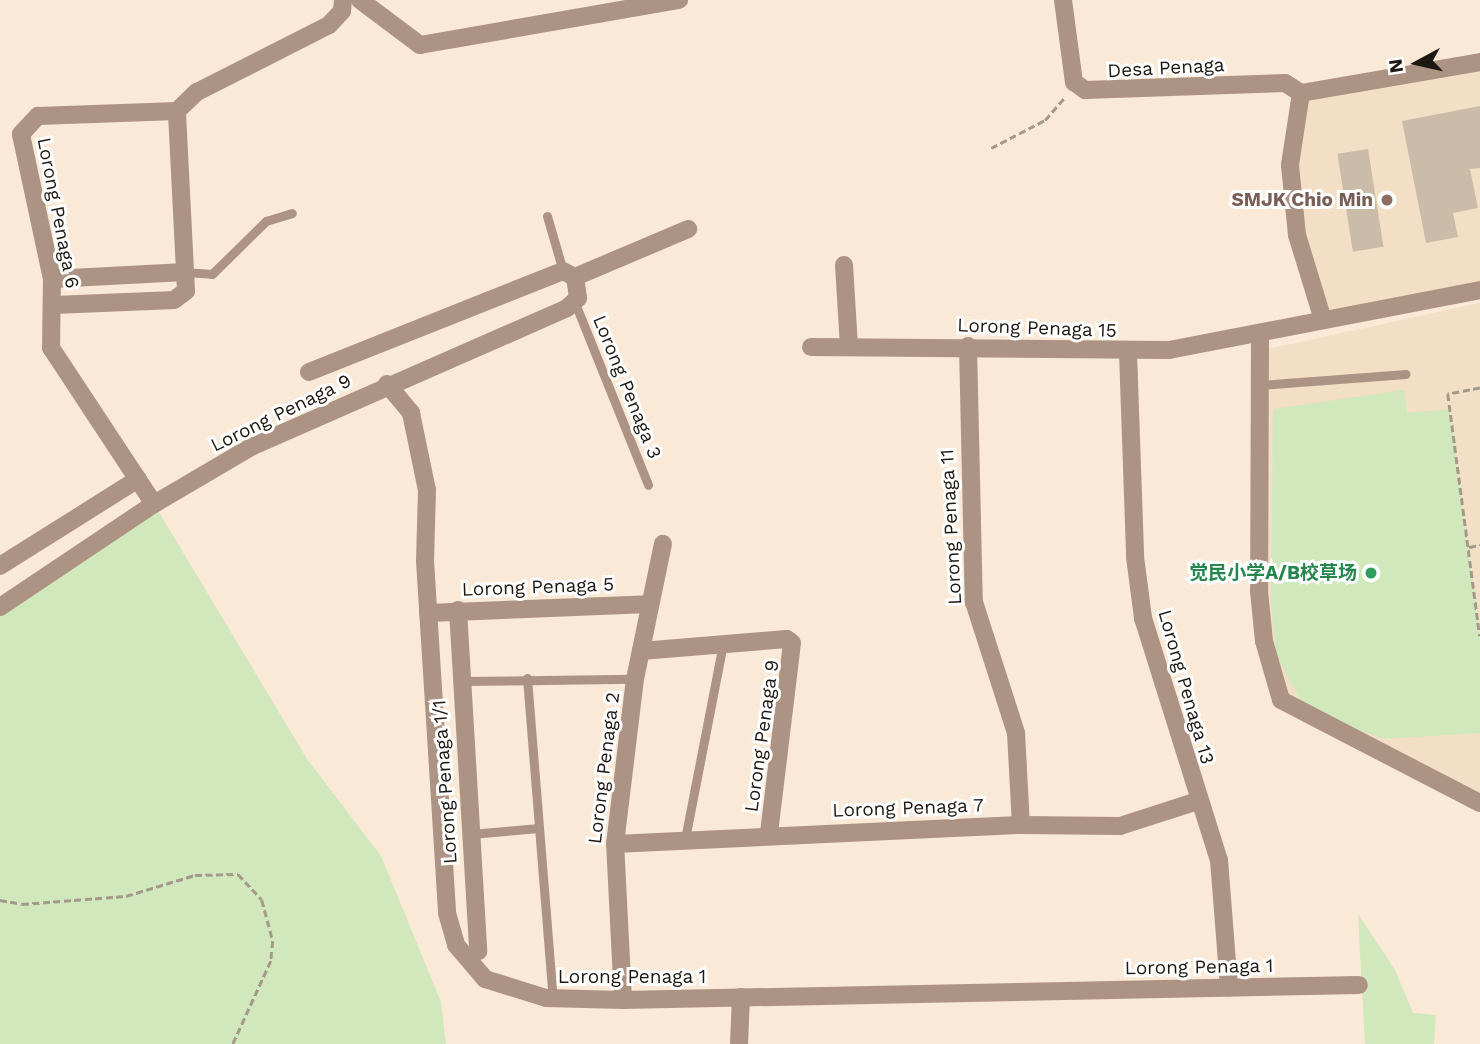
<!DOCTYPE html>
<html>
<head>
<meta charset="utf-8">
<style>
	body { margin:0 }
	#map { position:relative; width:1480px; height:1044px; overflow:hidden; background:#f9e9d6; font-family:"Work Sans","Noto Sans SC",sans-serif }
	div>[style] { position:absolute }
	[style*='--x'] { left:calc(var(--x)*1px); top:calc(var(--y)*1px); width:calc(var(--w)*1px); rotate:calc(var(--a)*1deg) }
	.built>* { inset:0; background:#f3dfc5 }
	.green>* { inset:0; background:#d1e7bc }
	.building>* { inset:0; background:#cbbca9; transform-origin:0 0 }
	.path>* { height:2.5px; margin-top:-1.25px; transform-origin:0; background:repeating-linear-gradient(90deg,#a4998a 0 7px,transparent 0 10.5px) }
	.service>* { height:9px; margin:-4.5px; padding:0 4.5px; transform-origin:4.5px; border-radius:4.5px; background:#ad9384 }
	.minor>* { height:18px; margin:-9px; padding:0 9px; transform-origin:9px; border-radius:9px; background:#ad9384 }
	.dots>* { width:19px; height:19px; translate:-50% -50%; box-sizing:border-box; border:4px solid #fff; border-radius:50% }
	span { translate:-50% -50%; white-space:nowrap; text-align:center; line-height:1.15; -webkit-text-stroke:6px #fff; paint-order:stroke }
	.street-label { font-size:19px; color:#1d1811 }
	.education-label { font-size:19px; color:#785e54; font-weight:700 }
	.right { translate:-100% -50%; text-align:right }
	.leisure-label { font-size:19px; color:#27864d; font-weight:700 }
	.north { position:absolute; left:1382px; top:28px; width:70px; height:70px; -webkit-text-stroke:5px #fff; paint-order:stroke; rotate:262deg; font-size:19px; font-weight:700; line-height:28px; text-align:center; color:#1d1811 }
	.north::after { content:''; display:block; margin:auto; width:24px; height:32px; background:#1d1811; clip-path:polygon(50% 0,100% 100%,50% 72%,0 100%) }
</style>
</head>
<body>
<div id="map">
	<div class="built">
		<div style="clip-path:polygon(1480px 62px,1480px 289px,1322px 317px,1290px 165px,1301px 93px)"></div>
		<div style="clip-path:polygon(1480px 303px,1480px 806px,1295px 711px,1264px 641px,1259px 351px)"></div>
	</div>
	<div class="green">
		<div style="clip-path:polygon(1404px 390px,1407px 413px,1450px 409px,1480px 636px,1480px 733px,1383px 739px,1329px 719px,1300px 700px,1276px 654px,1271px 599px,1273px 409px)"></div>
		<div style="clip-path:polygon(154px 504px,307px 759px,381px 856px,441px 1002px,446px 1044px,0 1044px,0 608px)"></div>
		<div style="clip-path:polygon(1358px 914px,1395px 970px,1413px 1013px,1436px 1015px,1434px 1044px,1365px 1044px)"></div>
	</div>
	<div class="building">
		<div style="clip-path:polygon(1480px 106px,1480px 168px,1470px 169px,1478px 208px,1453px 213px,1458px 237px,1426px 243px,1402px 121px)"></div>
		<div style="left:1368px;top:149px;width:99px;height:31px;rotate:81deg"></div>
	</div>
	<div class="path">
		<div style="--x:991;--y:148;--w:61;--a:-27.4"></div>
		<div style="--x:1045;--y:120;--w:30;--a:-49"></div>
		<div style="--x:1480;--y:388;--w:33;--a:169"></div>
		<div style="--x:1448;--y:394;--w:244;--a:82.5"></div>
		<div style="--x:1469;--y:547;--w:11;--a:-10"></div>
		<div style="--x:0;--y:900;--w:22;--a:10"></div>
		<div style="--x:22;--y:904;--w:104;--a:-4.4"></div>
		<div style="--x:126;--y:896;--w:72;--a:-16.9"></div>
		<div style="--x:195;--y:875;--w:43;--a:-1.3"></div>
		<div style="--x:238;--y:874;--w:35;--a:47"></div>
		<div style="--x:262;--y:900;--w:42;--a:75"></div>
		<div style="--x:273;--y:941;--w:20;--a:96"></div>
		<div style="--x:271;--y:961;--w:91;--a:114.6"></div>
	</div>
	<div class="service">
		<div style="--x:547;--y:216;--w:57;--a:73.8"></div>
		<div style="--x:185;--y:272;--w:27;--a:4"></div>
		<div style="--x:212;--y:274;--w:76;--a:-44.5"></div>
		<div style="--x:266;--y:221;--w:27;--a:-17"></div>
		<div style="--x:575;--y:303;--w:196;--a:68.1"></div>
		<div style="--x:1259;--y:385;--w:147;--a:-4.3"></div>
		<div style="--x:527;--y:678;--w:321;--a:85.4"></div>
		<div style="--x:461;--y:681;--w:174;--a:-0.7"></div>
		<div style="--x:471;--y:834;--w:68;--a:-5"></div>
		<div style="--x:685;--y:839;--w:200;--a:-79"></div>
	</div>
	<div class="minor">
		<div style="--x:360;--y:0;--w:75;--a:36.9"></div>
		<div style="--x:420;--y:45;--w:263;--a:-9.9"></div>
		<div style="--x:1063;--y:0;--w:83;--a:82.4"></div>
		<div style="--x:1074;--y:82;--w:14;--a:36"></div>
		<div style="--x:1085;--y:90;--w:200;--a:-2"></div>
		<div style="--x:1285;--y:83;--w:19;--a:32"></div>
		<div style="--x:1301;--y:93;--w:73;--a:98.7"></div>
		<div style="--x:1290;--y:165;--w:70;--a:84.3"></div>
		<div style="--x:1297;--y:235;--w:86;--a:73"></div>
		<div style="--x:1301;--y:93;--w:182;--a:-9.8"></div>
		<div style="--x:177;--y:111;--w:28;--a:-44"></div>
		<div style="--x:197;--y:92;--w:148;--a:-26.9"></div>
		<div style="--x:329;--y:25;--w:19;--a:-47"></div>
		<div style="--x:342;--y:11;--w:11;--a:-85"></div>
		<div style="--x:844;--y:265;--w:82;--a:86.5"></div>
		<div style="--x:575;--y:277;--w:123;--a:-23"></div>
		<div style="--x:52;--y:279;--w:133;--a:-3"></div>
		<div style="--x:54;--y:305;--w:120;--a:-2.4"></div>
		<div style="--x:174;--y:300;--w:15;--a:-37"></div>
		<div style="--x:186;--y:291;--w:180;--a:-92.9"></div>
		<div style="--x:1260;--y:335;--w:256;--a:90.2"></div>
		<div style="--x:1259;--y:591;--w:50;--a:84.3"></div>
		<div style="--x:1264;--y:641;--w:61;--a:73.9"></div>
		<div style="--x:1281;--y:700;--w:224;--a:27.4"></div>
		<div style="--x:968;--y:346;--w:256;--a:88.7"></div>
		<div style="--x:974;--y:602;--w:138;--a:72.2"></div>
		<div style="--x:1016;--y:733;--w:92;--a:86.9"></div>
		<div style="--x:811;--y:347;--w:358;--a:0.5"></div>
		<div style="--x:1169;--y:350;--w:317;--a:-10.9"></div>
		<div style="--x:1128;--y:352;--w:205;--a:88"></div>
		<div style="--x:1135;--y:557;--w:62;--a:82.5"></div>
		<div style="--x:1143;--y:618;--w:254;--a:72.6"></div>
		<div style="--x:1219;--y:860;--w:128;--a:85.5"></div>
		<div style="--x:309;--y:372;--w:273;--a:-21.7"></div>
		<div style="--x:563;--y:271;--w:13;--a:27"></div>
		<div style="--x:387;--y:384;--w:38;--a:50"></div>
		<div style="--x:411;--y:413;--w:79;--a:78.3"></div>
		<div style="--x:427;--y:490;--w:71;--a:91.6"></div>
		<div style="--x:425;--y:561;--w:353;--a:86.4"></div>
		<div style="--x:447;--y:913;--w:33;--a:74"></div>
		<div style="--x:456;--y:945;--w:45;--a:49.5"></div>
		<div style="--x:485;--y:979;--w:64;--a:17.3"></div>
		<div style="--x:546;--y:998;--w:77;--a:1.5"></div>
		<div style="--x:623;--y:1000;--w:736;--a:-1.17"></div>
		<div style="--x:154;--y:504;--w:187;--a:-123.4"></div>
		<div style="--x:51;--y:348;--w:69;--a:-89.2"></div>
		<div style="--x:52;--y:279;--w:148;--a:-102.1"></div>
		<div style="--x:21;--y:134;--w:25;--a:-47"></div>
		<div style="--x:38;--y:116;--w:139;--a:-2.1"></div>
		<div style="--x:0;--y:566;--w:163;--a:-32.2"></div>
		<div style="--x:0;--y:607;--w:185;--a:-33.8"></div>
		<div style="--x:154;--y:504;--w:115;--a:-30.4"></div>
		<div style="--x:253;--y:446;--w:343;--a:-23.7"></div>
		<div style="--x:567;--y:308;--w:15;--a:-42"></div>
		<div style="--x:578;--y:298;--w:21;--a:-98"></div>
		<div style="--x:458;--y:610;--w:342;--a:86.6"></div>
		<div style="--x:428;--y:613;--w:221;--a:-2.3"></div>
		<div style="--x:641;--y:651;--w:146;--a:-4.7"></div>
		<div style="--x:787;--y:639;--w:6;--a:39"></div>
		<div style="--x:792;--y:643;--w:192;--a:96.9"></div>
		<div style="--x:615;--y:844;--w:406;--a:-2.7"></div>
		<div style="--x:1021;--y:825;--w:99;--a:0.6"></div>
		<div style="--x:1120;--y:826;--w:82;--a:-17.8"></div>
		<div style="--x:623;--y:1000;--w:156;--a:-92.9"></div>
		<div style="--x:615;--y:844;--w:166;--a:-83.1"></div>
		<div style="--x:635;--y:679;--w:138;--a:-78.3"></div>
		<div style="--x:739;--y:1044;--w:47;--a:-87.6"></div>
	</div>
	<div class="dots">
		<div style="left:1387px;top:200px;background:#8d6e63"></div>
		<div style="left:1371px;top:573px;background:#2e9e5b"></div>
	</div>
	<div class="street-label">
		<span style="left:1166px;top:68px;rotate:-3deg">Desa Penaga</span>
		<span style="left:58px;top:213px;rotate:79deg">Lorong Penaga 6</span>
		<span style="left:1037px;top:328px;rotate:2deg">Lorong Penaga 15</span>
		<span style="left:627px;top:387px;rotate:68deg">Lorong Penaga 3</span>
		<span style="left:281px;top:413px;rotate:-26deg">Lorong Penaga 9</span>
		<span style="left:951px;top:527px;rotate:-93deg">Lorong Penaga 11</span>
		<span style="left:538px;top:587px;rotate:-2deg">Lorong Penaga 5</span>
		<span style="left:1186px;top:687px;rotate:74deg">Lorong Penaga 13</span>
		<span style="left:762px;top:736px;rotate:-82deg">Lorong Penaga 9</span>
		<span style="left:604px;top:768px;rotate:-83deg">Lorong Penaga 2</span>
		<span style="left:445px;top:782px;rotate:-94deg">Lorong Penaga 1/1</span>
		<span style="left:908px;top:808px;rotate:-2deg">Lorong Penaga 7</span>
		<span style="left:1199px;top:967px;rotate:-1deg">Lorong Penaga 1</span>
		<span style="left:632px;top:977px">Lorong Penaga 1</span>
	</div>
	<div class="education-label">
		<span class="right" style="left:1373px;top:200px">SMJK Chio Min</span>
	</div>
	<div class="leisure-label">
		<span class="right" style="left:1357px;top:573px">觉民小学A/B校草场</span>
	</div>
	<div class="north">N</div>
</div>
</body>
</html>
